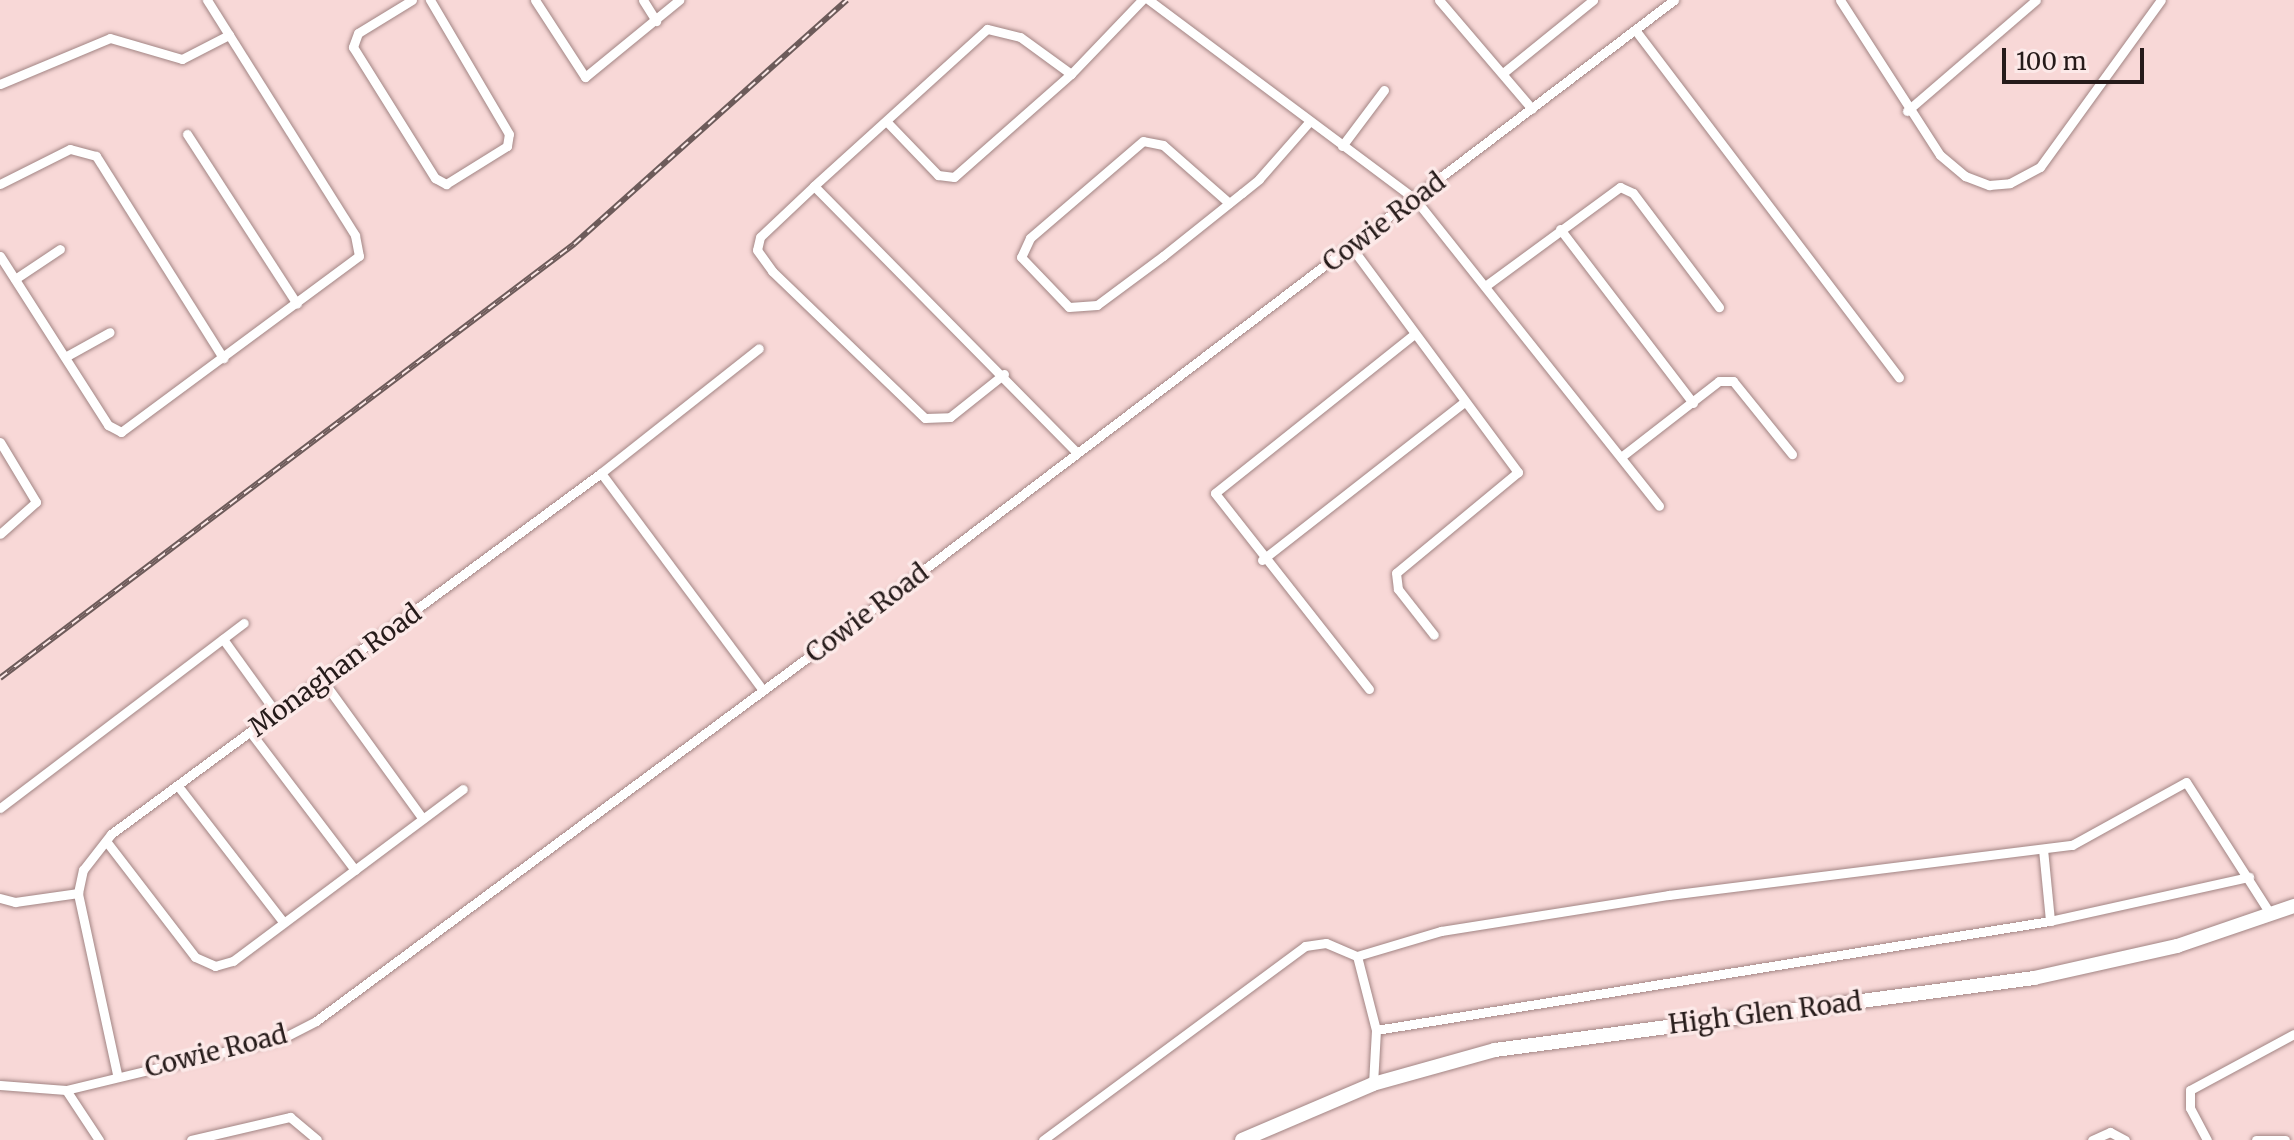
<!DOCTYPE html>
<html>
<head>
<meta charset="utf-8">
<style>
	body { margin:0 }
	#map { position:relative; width:2294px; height:1140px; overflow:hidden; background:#f8d8d7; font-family:Merriweather,serif }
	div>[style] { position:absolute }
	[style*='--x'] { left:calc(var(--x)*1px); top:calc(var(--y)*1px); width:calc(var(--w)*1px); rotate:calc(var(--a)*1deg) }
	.roads { filter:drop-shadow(0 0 2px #a28584) drop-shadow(0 0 2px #a28584) }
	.minor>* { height:9px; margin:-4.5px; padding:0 4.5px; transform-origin:4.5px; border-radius:4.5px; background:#fff }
	.primary>* { height:14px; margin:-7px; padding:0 7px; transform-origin:7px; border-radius:7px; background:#fff }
	.rail>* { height:6px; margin-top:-3px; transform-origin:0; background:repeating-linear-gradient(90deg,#fce9e8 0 9px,#6d5b5a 0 18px); box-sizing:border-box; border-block:2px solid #6d5b5a }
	span { translate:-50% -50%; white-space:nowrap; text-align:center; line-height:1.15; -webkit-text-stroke:7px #fce9e8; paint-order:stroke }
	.street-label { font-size:26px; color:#261b1a }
	.scale { position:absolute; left:2002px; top:48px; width:142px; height:36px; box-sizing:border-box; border:4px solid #261b1a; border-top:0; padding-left:10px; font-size:24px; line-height:28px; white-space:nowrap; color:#261b1a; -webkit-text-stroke:6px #fce9e8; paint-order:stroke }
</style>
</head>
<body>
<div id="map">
	<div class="roads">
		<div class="minor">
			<div style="--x:412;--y:0;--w:63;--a:148.6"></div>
			<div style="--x:358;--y:33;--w:15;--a:110"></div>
			<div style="--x:353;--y:47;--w:155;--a:58"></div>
			<div style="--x:435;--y:178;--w:13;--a:29"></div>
			<div style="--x:446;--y:184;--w:72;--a:-31.9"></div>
			<div style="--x:507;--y:146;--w:12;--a:-81"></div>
			<div style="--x:509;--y:134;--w:156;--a:-120.5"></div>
			<div style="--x:535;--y:0;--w:92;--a:57"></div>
			<div style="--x:585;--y:77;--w:122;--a:-39.3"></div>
			<div style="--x:643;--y:0;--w:25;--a:58"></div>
			<div style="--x:1149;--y:0;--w:332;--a:36.8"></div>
			<div style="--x:1415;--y:199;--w:392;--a:51.5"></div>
			<div style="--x:1439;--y:0;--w:143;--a:49.5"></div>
			<div style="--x:1840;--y:0;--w:184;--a:57.2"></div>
			<div style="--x:1940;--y:155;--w:33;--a:40"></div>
			<div style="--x:1965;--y:176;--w:26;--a:21"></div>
			<div style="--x:1989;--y:185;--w:21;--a:-5"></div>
			<div style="--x:2010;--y:183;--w:34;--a:-28"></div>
			<div style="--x:2040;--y:167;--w:206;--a:-54.1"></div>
			<div style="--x:1636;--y:31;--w:435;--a:52.8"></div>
			<div style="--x:1503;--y:73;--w:116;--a:-39"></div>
			<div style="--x:1071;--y:74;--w:63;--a:-144"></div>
			<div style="--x:1020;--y:37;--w:34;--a:-166"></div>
			<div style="--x:987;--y:29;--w:234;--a:137.8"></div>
			<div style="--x:814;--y:186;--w:373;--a:45.4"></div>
			<div style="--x:0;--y:84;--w:119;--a:-22.7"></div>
			<div style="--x:110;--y:38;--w:75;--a:16.3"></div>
			<div style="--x:182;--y:59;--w:53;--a:-27.1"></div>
			<div style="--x:1907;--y:111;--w:170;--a:-40.7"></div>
			<div style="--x:887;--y:122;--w:74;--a:46.1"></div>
			<div style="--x:938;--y:175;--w:16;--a:7"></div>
			<div style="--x:954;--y:177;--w:156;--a:-41.4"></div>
			<div style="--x:1071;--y:74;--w:103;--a:-46.2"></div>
			<div style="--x:187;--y:134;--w:202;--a:57.1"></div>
			<div style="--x:1342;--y:146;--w:70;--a:-53.1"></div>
			<div style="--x:0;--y:184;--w:78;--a:-26.6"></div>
			<div style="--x:70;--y:149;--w:27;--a:15"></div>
			<div style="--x:96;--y:156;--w:239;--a:57.8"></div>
			<div style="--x:814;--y:186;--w:74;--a:136.6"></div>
			<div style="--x:760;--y:237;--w:13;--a:103"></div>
			<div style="--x:757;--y:250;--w:26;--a:54"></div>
			<div style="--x:772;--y:271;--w:212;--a:43.9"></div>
			<div style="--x:925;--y:418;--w:25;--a:-2"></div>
			<div style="--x:950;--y:417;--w:69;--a:-38.5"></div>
			<div style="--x:1229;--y:203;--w:88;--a:-138.7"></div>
			<div style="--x:1163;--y:145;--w:20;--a:-169"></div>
			<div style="--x:1143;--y:141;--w:149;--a:139.4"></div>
			<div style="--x:1030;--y:238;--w:21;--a:115"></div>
			<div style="--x:1021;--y:257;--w:69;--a:46.2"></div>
			<div style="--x:1069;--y:307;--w:28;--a:-4"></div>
			<div style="--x:1097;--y:305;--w:82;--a:-36.6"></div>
			<div style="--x:1163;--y:256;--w:101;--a:-38.6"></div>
			<div style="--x:1242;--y:193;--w:22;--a:-39"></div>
			<div style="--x:1259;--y:179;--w:76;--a:-48.7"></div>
			<div style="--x:1560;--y:229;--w:219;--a:52.6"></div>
			<div style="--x:1352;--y:248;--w:279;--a:53.5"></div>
			<div style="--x:1518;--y:472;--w:158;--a:140.4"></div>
			<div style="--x:1396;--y:573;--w:16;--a:83"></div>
			<div style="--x:1398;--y:589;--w:58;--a:52"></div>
			<div style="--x:0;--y:256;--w:201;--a:57.4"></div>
			<div style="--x:108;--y:425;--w:15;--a:28"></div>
			<div style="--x:121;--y:432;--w:296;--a:-36.5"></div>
			<div style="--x:359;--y:256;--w:21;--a:-101"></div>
			<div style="--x:355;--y:235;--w:278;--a:-122.2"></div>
			<div style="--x:15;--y:279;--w:54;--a:-33.7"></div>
			<div style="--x:1488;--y:284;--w:164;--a:-36.3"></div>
			<div style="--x:1620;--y:187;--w:14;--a:25"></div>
			<div style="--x:1633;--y:193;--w:143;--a:53"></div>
			<div style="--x:65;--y:357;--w:51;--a:-29.1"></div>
			<div style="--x:0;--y:442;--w:70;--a:59"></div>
			<div style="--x:36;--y:502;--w:48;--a:138.4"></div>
			<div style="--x:1621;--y:457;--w:124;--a:-37.8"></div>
			<div style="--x:1719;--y:381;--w:14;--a:0"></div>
			<div style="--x:1733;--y:381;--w:94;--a:51.1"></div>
			<div style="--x:601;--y:473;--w:271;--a:53.3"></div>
			<div style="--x:1262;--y:560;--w:256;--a:-38"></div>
			<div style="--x:223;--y:639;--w:92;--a:54.2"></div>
			<div style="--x:323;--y:681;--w:170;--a:54.1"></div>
			<div style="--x:1369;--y:689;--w:249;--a:-128.2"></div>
			<div style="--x:1215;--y:493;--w:253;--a:-38.6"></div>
			<div style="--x:251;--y:733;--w:172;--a:52.8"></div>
			<div style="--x:178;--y:786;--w:172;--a:52.3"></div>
			<div style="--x:0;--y:808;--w:306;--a:-37.2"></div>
			<div style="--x:106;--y:841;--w:146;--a:52.5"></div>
			<div style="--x:195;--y:957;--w:22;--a:24"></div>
			<div style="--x:215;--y:966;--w:19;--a:-16"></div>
			<div style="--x:233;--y:961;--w:287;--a:-36.8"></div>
			<div style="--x:2043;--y:849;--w:72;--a:84.4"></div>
			<div style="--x:0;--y:898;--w:16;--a:15"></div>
			<div style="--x:15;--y:902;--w:64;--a:-8.1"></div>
			<div style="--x:1357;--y:956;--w:88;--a:-16.6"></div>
			<div style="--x:1441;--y:931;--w:231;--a:-9"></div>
			<div style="--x:1669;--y:895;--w:406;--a:-7.1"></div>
			<div style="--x:2072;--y:845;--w:130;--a:-28.9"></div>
			<div style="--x:2186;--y:782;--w:158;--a:57.4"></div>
			<div style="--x:1357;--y:956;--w:76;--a:75.6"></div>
			<div style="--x:1376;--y:1030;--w:54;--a:93.2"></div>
			<div style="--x:1376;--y:1030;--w:683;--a:-9.19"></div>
			<div style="--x:2050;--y:921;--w:204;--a:-12.5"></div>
			<div style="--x:117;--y:1074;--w:185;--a:-102.2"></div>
			<div style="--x:78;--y:893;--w:24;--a:-78"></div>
			<div style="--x:83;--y:870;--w:46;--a:-52.1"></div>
			<div style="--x:111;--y:834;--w:609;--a:-36.38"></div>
			<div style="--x:601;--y:473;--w:201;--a:-38.3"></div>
			<div style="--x:0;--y:1085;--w:66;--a:4.3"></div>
			<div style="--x:66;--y:1090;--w:225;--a:-13.6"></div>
			<div style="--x:285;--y:1037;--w:35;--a:-27"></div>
			<div style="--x:316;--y:1021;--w:639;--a:-36.48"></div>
			<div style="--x:830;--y:641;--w:1060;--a:-37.22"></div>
			<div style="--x:66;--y:1090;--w:60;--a:56.6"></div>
			<div style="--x:191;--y:1140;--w:102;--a:-13.1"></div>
			<div style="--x:290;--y:1117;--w:35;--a:40"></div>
			<div style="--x:1043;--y:1140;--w:326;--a:-36.5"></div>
			<div style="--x:1305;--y:946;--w:21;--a:-8"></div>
			<div style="--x:1326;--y:943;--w:34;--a:23"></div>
			<div style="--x:2092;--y:1140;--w:20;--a:-24"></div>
			<div style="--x:2110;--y:1132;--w:17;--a:28"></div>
			<div style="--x:2207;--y:1140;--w:36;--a:-118"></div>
			<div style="--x:2190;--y:1108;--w:18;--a:-90"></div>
			<div style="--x:2190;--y:1090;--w:118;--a:-28.3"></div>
			<div style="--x:2256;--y:1140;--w:29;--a:0"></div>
		</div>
		<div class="primary">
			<div style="--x:1242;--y:1140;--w:142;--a:-23.1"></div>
			<div style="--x:1373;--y:1084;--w:127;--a:-15.6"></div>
			<div style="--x:1495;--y:1050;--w:544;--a:-7.61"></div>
			<div style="--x:2034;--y:978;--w:147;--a:-12.6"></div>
			<div style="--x:2177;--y:946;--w:124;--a:-18.9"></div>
		</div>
	</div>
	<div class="rail">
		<div style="--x:0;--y:678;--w:720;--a:-37.09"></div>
		<div style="--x:574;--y:244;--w:366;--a:-41.8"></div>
	</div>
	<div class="street-label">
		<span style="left:1384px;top:222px;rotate:-37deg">Cowie Road</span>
		<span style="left:867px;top:613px;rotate:-37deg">Cowie Road</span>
		<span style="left:335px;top:670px;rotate:-36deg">Monaghan Road</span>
		<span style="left:1765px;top:1013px;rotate:-7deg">High Glen Road</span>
		<span style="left:216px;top:1051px;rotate:-14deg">Cowie Road</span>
	</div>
	<div class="scale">100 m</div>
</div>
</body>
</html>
